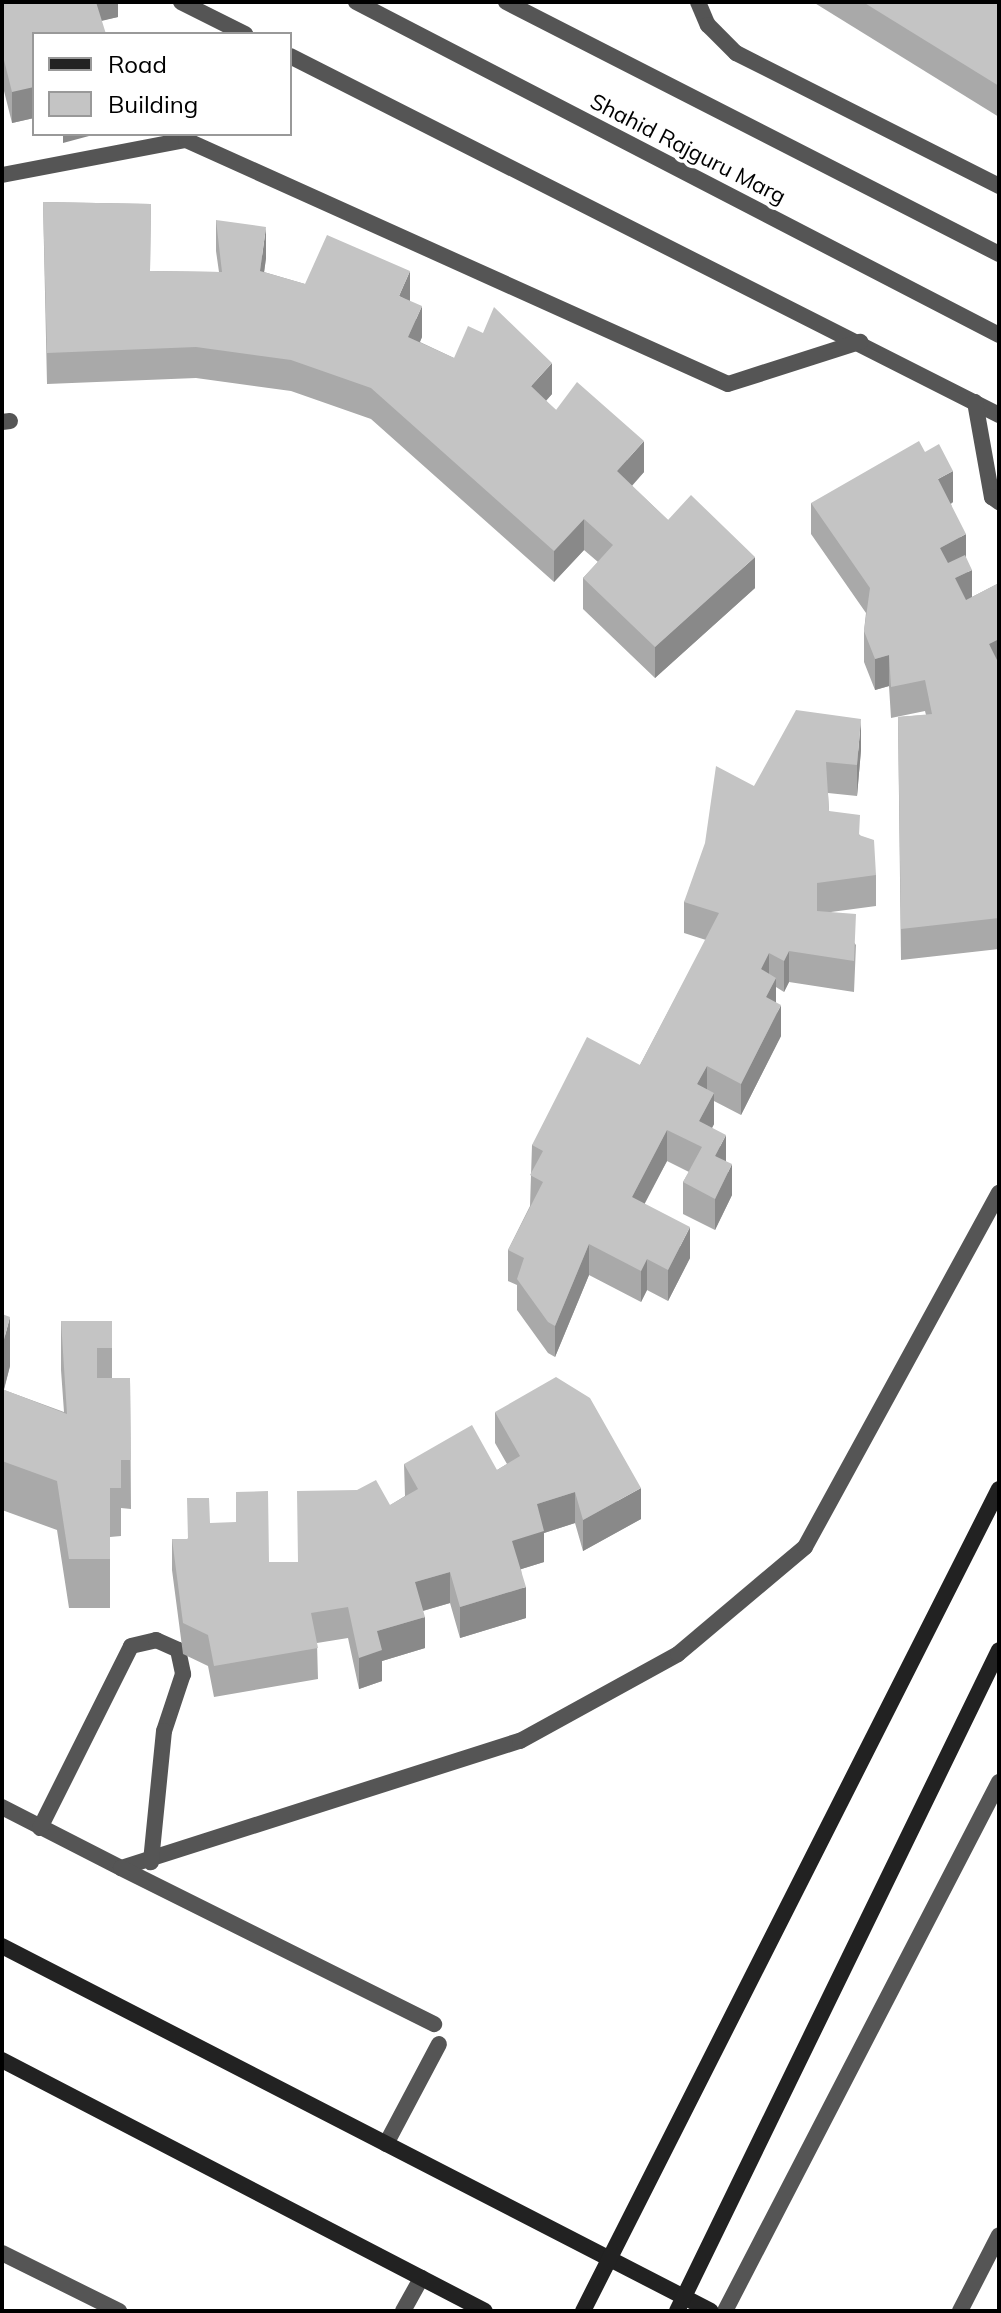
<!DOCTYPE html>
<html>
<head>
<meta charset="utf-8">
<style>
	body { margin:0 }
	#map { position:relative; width:1001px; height:2313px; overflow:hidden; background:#fff; font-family:Mulish,sans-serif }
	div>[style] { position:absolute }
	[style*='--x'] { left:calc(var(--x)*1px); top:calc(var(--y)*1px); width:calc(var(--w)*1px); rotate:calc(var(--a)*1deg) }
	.lane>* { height:16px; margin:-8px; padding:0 8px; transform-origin:8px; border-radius:8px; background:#555 }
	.street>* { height:16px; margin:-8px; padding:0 8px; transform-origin:8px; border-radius:8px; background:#555 }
	.secondary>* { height:16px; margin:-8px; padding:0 8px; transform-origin:8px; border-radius:8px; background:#222 }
	.wall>* { inset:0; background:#a9a9a9 }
	.shaded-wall>* { inset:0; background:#898989 }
	.building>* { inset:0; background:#c4c4c4 }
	span { translate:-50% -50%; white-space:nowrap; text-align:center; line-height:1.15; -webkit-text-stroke:7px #fff; paint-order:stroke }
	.street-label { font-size:22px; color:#000 }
	.frame { position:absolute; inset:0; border:4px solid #000; pointer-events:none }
	.legend { position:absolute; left:32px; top:32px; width:260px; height:104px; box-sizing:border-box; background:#fff; border:2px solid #999; margin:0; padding:10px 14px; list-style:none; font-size:24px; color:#000 }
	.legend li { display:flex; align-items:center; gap:16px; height:40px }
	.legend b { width:40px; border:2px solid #999 }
</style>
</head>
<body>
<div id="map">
	<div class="lane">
		<div style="--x:960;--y:2311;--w:85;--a:-62.8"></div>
	</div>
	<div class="street">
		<div style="--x:181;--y:2;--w:72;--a:26.6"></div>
		<div style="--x:356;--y:2;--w:724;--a:27.38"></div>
		<div style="--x:506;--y:2;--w:554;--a:27.07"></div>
		<div style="--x:698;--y:2;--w:25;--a:67"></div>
		<div style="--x:708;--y:25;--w:40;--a:45"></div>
		<div style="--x:736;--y:53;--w:295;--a:26.8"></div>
		<div style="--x:290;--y:56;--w:795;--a:26.86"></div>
		<div style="--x:2;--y:175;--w:187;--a:-10.8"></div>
		<div style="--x:186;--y:140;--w:594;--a:24.24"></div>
		<div style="--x:728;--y:384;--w:139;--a:-17.7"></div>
		<div style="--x:975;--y:402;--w:97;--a:79.9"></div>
		<div style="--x:992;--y:497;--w:9;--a:36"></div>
		<div style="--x:2;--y:422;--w:8;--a:-7"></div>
		<div style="--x:2;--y:1807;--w:134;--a:27.1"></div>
		<div style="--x:121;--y:1868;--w:419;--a:-17.7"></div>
		<div style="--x:520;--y:1741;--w:180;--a:-28.8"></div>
		<div style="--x:678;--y:1654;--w:166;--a:-40.1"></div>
		<div style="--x:805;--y:1547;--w:404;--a:-61.3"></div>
		<div style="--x:40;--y:1828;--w:203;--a:-63.4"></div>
		<div style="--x:131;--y:1646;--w:26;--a:-13"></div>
		<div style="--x:156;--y:1640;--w:24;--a:24"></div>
		<div style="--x:178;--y:1650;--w:25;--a:78"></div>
		<div style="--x:183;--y:1674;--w:60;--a:108.4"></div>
		<div style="--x:164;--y:1731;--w:132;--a:95.7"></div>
		<div style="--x:121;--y:1868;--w:350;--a:26.5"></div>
		<div style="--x:386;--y:2144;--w:113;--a:-62.1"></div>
		<div style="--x:2;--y:2253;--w:131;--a:26.4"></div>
		<div style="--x:403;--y:2311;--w:38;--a:-61"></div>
		<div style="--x:725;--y:2311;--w:596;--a:-62.62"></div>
	</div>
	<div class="secondary">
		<div style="--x:2;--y:1946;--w:797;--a:27.24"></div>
		<div style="--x:2;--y:2060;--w:544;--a:27.46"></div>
		<div style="--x:583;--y:2311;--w:921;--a:-63.16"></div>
		<div style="--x:677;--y:2311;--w:735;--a:-64.03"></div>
	</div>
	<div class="wall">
		<div style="clip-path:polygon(2px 2px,118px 2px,118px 17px,34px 34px,34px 118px,12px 123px,2px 83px)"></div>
		<div style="clip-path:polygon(813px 2px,999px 2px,999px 117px)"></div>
		<div style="clip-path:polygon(43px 202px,151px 204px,150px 271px,219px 272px,216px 251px,216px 220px,266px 258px,264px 272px,305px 284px,410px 301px,422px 337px,420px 342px,454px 358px,552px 394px,546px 401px,556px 410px,644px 472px,632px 486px,668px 520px,755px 588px,655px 678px,583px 609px,583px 578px,598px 562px,584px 550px,554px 582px,371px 419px,291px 391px,196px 378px,47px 384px)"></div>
		<div style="clip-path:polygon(953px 502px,951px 504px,966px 558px,972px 597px,999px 583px,999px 949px,901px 960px,898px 717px,926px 715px,925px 711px,891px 718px,889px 686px,875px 690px,864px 662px,864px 631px,866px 613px,811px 534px,811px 503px)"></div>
		<div style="clip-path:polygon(861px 750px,857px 796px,828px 793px,829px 811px,860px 835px,876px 875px,876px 906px,831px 912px,856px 945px,854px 992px,789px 982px,784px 992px,776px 987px,776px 1002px,781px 1036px,741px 1115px,714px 1101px,714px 1124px,712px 1128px,726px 1161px,732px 1195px,715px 1230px,683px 1214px,683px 1182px,689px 1172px,667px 1161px,644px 1203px,690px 1258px,668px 1301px,647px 1290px,641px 1302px,589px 1275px,555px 1357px,548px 1353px,517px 1310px,517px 1285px,508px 1281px,508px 1250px,530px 1206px,532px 1145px,640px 1065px,706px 940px,684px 933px,684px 902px,754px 786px)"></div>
		<div style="clip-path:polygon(2px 1314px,10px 1366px,4px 1390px,64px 1412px,61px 1370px,61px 1321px,112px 1321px,112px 1378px,130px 1378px,131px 1509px,121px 1508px,121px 1536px,110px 1537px,110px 1608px,69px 1608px,57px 1530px,2px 1510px)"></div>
		<div style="clip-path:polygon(495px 1412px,641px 1519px,583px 1551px,575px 1523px,544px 1533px,544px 1562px,521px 1569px,526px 1618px,460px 1638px,450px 1603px,423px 1611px,425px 1648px,382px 1661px,382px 1681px,359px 1689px,348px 1638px,317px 1643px,318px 1679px,214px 1697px,208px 1666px,183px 1654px,172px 1570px,172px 1539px,187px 1539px,210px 1523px,269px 1562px,298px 1562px,405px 1496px,404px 1464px,497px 1470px,507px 1464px,495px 1443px)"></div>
	</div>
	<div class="shaded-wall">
		<div style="clip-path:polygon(93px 2px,118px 2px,118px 17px,93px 23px)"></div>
		<div style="clip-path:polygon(34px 74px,34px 118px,12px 123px,12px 92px)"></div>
		<div style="clip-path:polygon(63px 134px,89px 134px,89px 136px,63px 143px)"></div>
		<div style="clip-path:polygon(266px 227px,266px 258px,260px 302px,260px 271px)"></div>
		<div style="clip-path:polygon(410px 271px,410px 302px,399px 296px)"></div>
		<div style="clip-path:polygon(422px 306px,422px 337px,408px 368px,408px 337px)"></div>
		<div style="clip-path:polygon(552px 363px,552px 394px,531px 417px,531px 386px)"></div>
		<div style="clip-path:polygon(644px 441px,644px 472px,617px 502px,617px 471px)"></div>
		<div style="clip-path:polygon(953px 471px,953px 502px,938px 510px,938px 479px)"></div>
		<div style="clip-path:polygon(584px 519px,584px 550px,554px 582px,554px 551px)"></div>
		<div style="clip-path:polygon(966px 534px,966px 565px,940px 579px,940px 548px)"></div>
		<div style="clip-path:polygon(755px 557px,755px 588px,655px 678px,655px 647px)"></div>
		<div style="clip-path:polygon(972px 570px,972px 601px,955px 609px,955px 578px)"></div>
		<div style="clip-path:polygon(999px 639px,999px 670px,989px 644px)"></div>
		<div style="clip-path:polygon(889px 655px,889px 686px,875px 690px,875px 659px)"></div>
		<div style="clip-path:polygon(861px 719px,861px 750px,857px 796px,857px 765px)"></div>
		<div style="clip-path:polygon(789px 951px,789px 982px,784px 992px,784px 961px)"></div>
		<div style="clip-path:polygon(769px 953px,769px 984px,761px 969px)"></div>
		<div style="clip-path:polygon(776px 978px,776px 1009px,766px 997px)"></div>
		<div style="clip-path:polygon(781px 1005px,781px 1036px,741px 1115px,741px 1084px)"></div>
		<div style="clip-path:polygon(707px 1066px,707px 1097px,697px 1084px)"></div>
		<div style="clip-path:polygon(714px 1093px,714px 1124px,702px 1147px,699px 1121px)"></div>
		<div style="clip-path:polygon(667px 1130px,667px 1161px,632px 1228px,632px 1197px)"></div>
		<div style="clip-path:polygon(726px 1135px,726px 1166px,715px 1156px)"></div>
		<div style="clip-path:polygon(732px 1164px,732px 1195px,715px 1230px,715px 1199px)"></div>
		<div style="clip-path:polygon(690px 1227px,690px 1258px,668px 1301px,668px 1270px)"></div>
		<div style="clip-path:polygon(589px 1244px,589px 1275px,555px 1357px,555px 1326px)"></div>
		<div style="clip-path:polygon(647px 1259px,647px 1290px,641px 1302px,641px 1271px)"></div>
		<div style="clip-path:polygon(10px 1317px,10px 1366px,2px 1396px,2px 1347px)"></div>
		<div style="clip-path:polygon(641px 1488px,641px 1519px,583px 1551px,583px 1520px)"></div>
		<div style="clip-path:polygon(575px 1492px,575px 1523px,544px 1533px,544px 1562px,512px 1572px,512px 1541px,537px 1504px)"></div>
		<div style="clip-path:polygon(450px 1572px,450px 1603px,415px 1613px,415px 1582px)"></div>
		<div style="clip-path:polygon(526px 1587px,526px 1618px,460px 1638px,460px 1607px)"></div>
		<div style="clip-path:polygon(425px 1617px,425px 1648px,382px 1661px,382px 1681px,359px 1689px,359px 1658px,377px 1631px)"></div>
	</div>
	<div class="building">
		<div style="clip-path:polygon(2px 2px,96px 2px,106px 34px,34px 34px,34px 87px,12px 92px,2px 52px)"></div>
		<div style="clip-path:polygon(863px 2px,999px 2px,999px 86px)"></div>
		<div style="clip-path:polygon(43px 202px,151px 204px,150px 271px,222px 272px,216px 220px,266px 227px,260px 271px,305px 284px,327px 235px,410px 271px,399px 296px,422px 306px,408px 337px,454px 358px,468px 326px,483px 333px,494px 307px,552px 363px,531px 386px,556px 410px,577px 382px,644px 441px,617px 471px,668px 520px,691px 495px,755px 557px,655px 647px,583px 578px,613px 545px,584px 519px,554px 551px,371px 388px,291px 360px,196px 347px,47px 353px)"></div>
		<div style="clip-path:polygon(919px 441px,925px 452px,939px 444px,953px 471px,938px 479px,966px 534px,940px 548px,948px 563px,965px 555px,972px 570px,955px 578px,966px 600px,999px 583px,999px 639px,989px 644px,999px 664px,999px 918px,901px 929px,898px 717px,932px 714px,925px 680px,891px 687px,889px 655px,875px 659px,864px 631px,870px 588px,811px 503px)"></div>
		<div style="clip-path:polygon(796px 710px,861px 719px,857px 765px,826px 762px,829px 811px,860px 815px,859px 835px,874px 840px,876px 875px,817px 883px,817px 911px,856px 914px,854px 961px,789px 951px,784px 961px,769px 953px,761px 969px,776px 978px,766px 997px,781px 1005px,741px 1084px,707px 1066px,697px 1084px,714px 1093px,699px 1121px,726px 1135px,715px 1156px,732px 1164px,715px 1199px,683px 1182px,702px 1147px,667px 1130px,632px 1197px,690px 1227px,668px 1270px,647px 1259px,641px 1271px,589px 1244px,555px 1326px,548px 1322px,517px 1279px,524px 1258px,508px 1250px,543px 1182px,530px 1175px,543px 1151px,532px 1145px,587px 1037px,640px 1065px,719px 913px,684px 902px,705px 843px,716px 766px,754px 786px)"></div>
		<div style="clip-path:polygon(2px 1314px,10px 1317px,2px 1347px)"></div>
		<div style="clip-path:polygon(61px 1321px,112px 1321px,112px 1348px,97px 1348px,97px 1378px,130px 1378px,131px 1460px,121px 1460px,121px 1488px,110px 1488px,110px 1559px,69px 1559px,57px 1481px,2px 1461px,2px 1389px,67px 1414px)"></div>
		<div style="clip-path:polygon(556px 1377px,590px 1398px,641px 1488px,583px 1520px,575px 1492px,537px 1504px,544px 1531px,512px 1541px,526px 1587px,460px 1607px,450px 1572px,415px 1582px,425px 1617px,377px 1631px,382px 1650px,359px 1658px,348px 1607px,311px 1613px,318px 1648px,214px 1666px,208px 1635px,183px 1623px,172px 1539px,188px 1539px,187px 1498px,209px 1498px,210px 1523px,236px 1522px,236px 1492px,268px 1491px,269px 1562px,298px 1562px,297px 1491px,357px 1490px,376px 1480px,390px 1505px,418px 1489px,404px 1464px,472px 1425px,497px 1470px,520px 1456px,495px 1412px)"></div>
	</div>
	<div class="street-label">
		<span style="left:688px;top:149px;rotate:27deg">Shahid Rajguru Marg</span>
	</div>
	<div class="frame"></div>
	<ul class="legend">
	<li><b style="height:10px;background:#222"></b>Road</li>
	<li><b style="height:22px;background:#c4c4c4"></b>Building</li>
	</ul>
</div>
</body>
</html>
